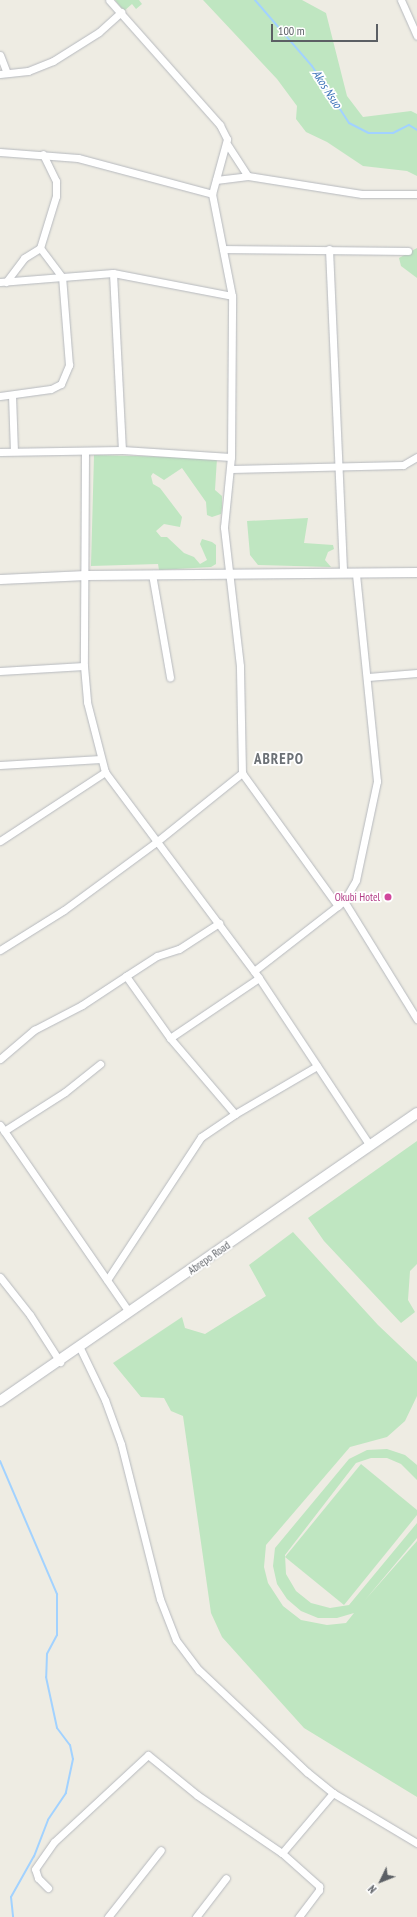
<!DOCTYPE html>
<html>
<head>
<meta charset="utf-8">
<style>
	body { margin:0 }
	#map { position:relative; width:417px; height:1917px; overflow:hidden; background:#eeece3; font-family:"PT Sans Narrow",sans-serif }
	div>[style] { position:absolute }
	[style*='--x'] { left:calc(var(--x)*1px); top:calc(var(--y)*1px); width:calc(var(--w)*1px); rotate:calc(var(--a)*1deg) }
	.green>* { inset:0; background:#bfe6c1 }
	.stream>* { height:2px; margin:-1px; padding:0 1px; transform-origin:1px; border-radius:1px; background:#a2d2ff }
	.roads { filter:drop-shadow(0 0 1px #b6b9be) drop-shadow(0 0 1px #b6b9be) }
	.minor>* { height:7px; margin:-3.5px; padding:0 3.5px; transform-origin:3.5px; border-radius:3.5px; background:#fff }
	.tertiary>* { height:9px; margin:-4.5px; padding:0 4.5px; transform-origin:4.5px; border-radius:4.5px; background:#fff }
	.secondary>* { height:10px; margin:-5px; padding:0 5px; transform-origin:5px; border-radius:5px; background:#fff }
	.dots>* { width:11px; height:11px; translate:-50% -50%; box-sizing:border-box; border:2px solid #fff; border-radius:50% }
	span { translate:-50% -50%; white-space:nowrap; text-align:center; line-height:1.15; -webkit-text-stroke:3.5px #fff; paint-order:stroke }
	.hotel-label { font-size:11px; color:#b23c85 }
	.right { translate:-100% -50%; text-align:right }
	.street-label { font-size:11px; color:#5b5f64 }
	.water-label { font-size:12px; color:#4176ba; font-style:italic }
	.district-label { font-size:15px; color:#6c7176; font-weight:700; letter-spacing:1px }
	.north { position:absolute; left:361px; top:1861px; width:40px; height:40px; -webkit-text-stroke:3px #fff; paint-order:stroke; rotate:227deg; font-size:11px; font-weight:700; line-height:16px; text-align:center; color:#5b5f64 }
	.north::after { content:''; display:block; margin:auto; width:14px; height:18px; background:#5b5f64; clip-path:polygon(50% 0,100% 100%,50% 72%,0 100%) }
	.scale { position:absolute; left:271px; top:24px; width:107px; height:18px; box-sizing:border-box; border:2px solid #5b5f64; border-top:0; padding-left:5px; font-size:12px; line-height:14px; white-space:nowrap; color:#5b5f64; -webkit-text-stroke:3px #fff; paint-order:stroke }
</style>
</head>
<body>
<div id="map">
	<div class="green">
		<div style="clip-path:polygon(115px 0,139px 0,142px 4px,136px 9px,132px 4px,124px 11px)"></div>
		<div style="clip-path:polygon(203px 0,302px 0,326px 13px,347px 96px,363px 117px,411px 111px,417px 114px,417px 176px,407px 171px,363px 166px,327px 142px,306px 132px,296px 119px,297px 106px,277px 79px)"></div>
		<div style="clip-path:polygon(417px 248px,417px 278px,401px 266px,399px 258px)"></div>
		<div style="clip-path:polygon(94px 455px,217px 458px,215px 490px,222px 496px,222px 508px,221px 514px,212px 517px,207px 515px,206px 502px,182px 468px,164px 480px,153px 473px,151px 476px,153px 484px,160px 488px,182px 517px,180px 527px,164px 524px,156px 531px,161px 537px,167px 537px,184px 553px,194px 557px,200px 564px,207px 560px,200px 544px,202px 539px,212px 542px,216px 545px,216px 564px,211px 567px,159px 570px,158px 564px,91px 566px)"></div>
		<div style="clip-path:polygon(308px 518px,304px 543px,333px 545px,334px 549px,328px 552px,325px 560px,331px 567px,258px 565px,250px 555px,247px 521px)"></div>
		<div style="clip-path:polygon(417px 1141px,417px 1264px,410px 1271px,408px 1300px,415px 1312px,401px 1323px,324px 1241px,308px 1218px)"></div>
		<div style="clip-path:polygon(293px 1232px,378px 1325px,417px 1362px,417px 1396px,405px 1421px,387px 1437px,350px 1447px,266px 1545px,264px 1567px,268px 1583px,283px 1606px,301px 1620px,327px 1625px,346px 1623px,354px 1613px,337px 1618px,318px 1618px,301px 1611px,287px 1599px,277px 1584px,273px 1566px,275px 1548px,349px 1459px,367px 1450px,387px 1449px,405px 1455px,417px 1465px,417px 1480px,401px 1464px,387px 1458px,371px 1458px,356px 1463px,285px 1555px,286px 1574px,296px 1591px,311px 1603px,330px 1608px,349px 1605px,417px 1523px,417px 1538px,365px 1600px,417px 1541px,417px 1797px,304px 1728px,222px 1637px,211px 1613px,183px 1416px,171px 1411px,164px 1398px,141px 1397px,113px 1363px,182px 1317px,185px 1328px,205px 1334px,266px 1296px,249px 1265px)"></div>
		<div style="clip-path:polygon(361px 1464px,417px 1510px,417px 1515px,344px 1605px,285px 1557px)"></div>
	</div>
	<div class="stream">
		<div style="--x:255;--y:0;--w:87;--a:49.2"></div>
		<div style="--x:312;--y:66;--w:68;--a:57"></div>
		<div style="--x:349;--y:123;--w:22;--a:27"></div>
		<div style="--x:369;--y:133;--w:24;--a:0"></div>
		<div style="--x:393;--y:133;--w:18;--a:-27"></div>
		<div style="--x:409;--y:125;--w:9;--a:32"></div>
		<div style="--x:0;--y:1461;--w:145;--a:66.8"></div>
		<div style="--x:57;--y:1594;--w:41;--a:90"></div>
		<div style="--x:57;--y:1635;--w:21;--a:118"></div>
		<div style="--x:47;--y:1654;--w:23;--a:92"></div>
		<div style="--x:46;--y:1677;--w:52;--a:77.8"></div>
		<div style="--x:57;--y:1728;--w:21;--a:53"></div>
		<div style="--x:70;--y:1745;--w:14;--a:78"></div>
		<div style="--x:73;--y:1759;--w:35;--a:102"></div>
		<div style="--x:66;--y:1793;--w:32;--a:124"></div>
		<div style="--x:48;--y:1820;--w:39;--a:111"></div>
		<div style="--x:34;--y:1856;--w:47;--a:119.3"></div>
		<div style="--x:11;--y:1897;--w:20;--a:84"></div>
	</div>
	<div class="roads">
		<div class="minor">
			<div style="--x:401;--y:0;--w:39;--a:66"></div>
			<div style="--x:0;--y:55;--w:19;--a:69"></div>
			<div style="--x:0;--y:74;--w:28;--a:-6"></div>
			<div style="--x:28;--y:71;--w:27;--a:-22"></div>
			<div style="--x:53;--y:61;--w:54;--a:-32.2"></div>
			<div style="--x:99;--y:32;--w:30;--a:-42"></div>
			<div style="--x:227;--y:144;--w:38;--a:57"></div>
			<div style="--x:0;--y:152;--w:78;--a:4.4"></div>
			<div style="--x:78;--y:158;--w:139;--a:15"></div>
			<div style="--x:216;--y:180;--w:32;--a:-7"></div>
			<div style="--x:248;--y:176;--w:115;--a:9"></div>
			<div style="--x:362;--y:194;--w:55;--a:0"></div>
			<div style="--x:223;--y:249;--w:185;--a:0.6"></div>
			<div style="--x:329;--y:249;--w:323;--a:87.5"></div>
			<div style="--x:113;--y:273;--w:177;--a:87.1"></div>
			<div style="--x:122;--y:450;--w:109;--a:3.7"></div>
			<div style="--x:0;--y:282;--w:113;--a:-4.6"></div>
			<div style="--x:113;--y:273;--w:121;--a:10.9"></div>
			<div style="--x:6;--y:282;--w:30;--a:-53"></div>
			<div style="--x:24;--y:258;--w:19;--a:-32"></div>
			<div style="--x:12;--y:395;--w:56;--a:88"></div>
			<div style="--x:0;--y:396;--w:51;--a:-7.8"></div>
			<div style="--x:51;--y:389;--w:11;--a:-27"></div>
			<div style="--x:61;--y:384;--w:21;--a:-67"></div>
			<div style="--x:69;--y:365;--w:88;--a:-94.5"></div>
			<div style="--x:62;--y:277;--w:36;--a:-127"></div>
			<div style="--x:40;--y:248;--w:54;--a:-72.9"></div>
			<div style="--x:56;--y:196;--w:15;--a:-90"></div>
			<div style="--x:56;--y:181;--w:30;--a:-116"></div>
			<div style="--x:85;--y:451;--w:215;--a:90.3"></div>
			<div style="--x:84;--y:666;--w:36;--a:85"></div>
			<div style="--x:87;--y:702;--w:72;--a:75.6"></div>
			<div style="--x:105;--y:772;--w:257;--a:53.2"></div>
			<div style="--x:259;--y:978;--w:201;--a:56.5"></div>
			<div style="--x:0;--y:452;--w:122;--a:-0.9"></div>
			<div style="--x:231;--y:469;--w:172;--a:-1.3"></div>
			<div style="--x:403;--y:465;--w:16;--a:-30"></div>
			<div style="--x:152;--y:574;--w:105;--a:80.1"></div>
			<div style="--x:0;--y:671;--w:84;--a:-3.4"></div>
			<div style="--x:368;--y:677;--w:49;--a:-4.7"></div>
			<div style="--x:0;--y:765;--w:101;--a:-3.4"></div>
			<div style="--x:242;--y:773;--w:164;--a:54.2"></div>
			<div style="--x:0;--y:841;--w:126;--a:-33.3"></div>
			<div style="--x:344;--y:901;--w:139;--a:58.3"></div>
			<div style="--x:0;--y:950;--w:75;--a:-32"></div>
			<div style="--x:64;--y:910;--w:113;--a:-36.4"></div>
			<div style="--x:155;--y:843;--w:112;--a:-38.8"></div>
			<div style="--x:242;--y:773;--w:107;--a:-91.1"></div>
			<div style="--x:240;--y:666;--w:140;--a:-96.6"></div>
			<div style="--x:224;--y:527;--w:70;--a:-84.3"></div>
			<div style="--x:231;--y:457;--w:161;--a:-89.6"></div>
			<div style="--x:232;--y:296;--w:104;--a:-101.1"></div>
			<div style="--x:212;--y:194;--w:57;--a:-74.7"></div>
			<div style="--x:227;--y:139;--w:16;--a:-117"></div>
			<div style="--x:220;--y:125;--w:167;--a:-131.6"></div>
			<div style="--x:254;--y:971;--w:114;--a:-37.9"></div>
			<div style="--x:344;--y:901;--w:24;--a:-60"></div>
			<div style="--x:356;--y:880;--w:101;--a:-78"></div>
			<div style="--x:377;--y:781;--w:209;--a:-95.8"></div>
			<div style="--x:126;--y:976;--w:37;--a:-33"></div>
			<div style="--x:157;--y:956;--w:23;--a:-18"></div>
			<div style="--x:179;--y:949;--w:48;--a:-33"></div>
			<div style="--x:170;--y:1038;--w:107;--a:-34"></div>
			<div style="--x:0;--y:1059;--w:45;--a:-40.5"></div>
			<div style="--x:34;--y:1030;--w:54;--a:-27.5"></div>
			<div style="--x:82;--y:1005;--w:53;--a:-33.4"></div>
			<div style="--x:126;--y:976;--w:76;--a:54.6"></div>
			<div style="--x:170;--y:1038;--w:100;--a:49.5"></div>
			<div style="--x:235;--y:1114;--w:41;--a:145.9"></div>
			<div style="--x:201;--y:1137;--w:171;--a:123.3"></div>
			<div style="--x:235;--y:1114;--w:95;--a:-30.3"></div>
			<div style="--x:0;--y:1125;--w:227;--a:55.4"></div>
			<div style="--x:4;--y:1131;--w:72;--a:-32.6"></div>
			<div style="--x:65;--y:1092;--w:45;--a:-38.7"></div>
			<div style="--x:0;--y:1277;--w:48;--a:51.7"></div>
			<div style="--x:30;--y:1315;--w:56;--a:57.4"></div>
			<div style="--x:80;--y:1348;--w:58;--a:64.3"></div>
			<div style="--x:105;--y:1400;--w:47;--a:70"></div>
			<div style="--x:121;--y:1444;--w:160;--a:75.9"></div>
			<div style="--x:160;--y:1599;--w:44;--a:68.7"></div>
			<div style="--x:176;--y:1640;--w:38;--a:53"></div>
			<div style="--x:199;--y:1670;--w:149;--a:43.4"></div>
			<div style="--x:307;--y:1772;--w:33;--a:39"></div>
			<div style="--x:333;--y:1793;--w:98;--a:30.8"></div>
			<div style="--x:282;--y:1853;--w:79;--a:-49.6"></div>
			<div style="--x:48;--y:1888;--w:14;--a:-135"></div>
			<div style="--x:38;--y:1878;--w:9;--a:-108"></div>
			<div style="--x:35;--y:1869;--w:33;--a:-55"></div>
			<div style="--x:54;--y:1842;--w:128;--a:-42.8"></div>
			<div style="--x:148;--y:1755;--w:63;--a:39.2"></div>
			<div style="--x:197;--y:1795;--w:103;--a:34.3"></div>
			<div style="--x:282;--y:1853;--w:50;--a:41.7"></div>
			<div style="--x:319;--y:1886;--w:4;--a:90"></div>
			<div style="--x:319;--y:1890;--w:34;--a:127"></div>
			<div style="--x:108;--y:1917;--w:85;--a:-51.7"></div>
			<div style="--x:196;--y:1917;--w:49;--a:-52.4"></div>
		</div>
		<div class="tertiary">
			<div style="--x:0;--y:579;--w:86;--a:-2.7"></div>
			<div style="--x:86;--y:575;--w:331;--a:-0.5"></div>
		</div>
		<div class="secondary">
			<div style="--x:0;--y:1401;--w:507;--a:-34.63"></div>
		</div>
	</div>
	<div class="dots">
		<div style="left:388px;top:897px;background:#d1479c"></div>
	</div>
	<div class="hotel-label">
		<span class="right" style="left:380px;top:897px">Okubi Hotel</span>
	</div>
	<div class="street-label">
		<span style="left:209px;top:1258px;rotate:-35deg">Abrepo Road</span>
	</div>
	<div class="water-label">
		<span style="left:327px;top:89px;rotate:57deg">Akos Nsuo</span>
	</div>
	<div class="district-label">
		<span style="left:279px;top:759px">ABREPO</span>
	</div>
	<div class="north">N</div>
	<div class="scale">100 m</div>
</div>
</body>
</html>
